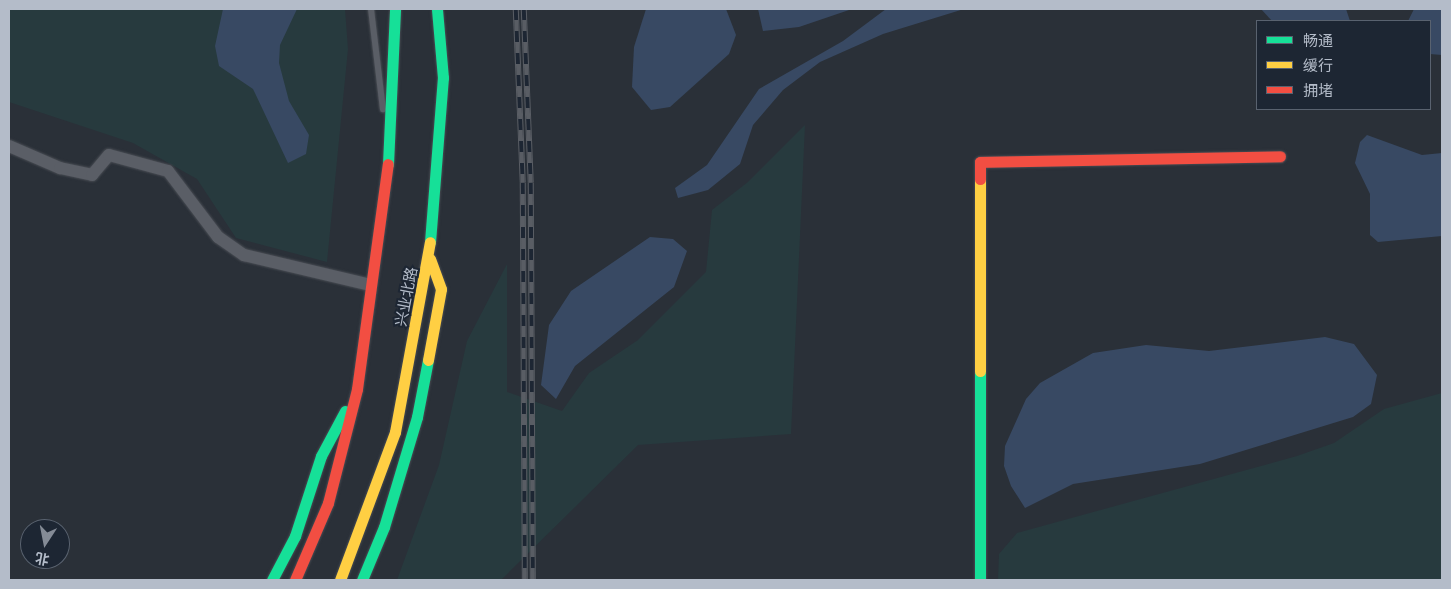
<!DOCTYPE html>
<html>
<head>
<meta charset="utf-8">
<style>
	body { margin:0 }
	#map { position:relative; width:1451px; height:589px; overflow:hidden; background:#2a3038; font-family:"Fira Sans Condensed","Noto Sans SC",sans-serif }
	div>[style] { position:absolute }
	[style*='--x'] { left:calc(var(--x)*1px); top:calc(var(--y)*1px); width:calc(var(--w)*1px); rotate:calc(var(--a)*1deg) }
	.green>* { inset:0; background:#273a3e }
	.water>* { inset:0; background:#384963 }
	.roads { filter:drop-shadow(0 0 1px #484c53) drop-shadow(0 0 1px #484c53) }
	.lane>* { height:6px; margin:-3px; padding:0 3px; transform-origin:3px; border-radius:3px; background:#5a5e66 }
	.street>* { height:12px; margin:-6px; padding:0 6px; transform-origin:6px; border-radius:6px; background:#5a5e66 }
	.fast>* { height:11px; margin:-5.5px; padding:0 5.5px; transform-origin:5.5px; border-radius:5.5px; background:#16e098 }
	.slow>* { height:11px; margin:-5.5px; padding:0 5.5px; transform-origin:5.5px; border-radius:5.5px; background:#ffcf43 }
	.jam>* { height:11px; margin:-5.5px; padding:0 5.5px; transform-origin:5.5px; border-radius:5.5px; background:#f24e42 }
	.rail>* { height:5.5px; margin-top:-2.75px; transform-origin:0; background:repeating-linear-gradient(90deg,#1d2633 0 11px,#595d64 0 22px); box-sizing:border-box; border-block:1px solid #595d64 }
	span { translate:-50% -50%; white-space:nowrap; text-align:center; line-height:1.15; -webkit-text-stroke:4px #1d2633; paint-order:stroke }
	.street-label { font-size:15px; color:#b4bcc9 }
	.frame { position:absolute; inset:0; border:10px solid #b4bcc9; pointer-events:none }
	.legend { position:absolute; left:1256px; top:20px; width:175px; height:90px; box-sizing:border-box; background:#1d2633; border:1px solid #59626f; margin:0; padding:6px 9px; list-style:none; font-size:15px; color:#b4bcc9 }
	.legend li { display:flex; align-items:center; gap:10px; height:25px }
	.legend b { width:25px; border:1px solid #59626f }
	.north { position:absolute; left:20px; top:519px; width:50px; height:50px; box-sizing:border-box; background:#1d2633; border:1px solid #59626f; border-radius:50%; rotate:191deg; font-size:14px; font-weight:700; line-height:20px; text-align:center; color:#b4bcc9 }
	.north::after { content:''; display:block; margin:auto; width:18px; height:22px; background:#848b96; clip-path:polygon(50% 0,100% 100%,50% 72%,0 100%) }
</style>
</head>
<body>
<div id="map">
	<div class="green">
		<div style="clip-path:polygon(9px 9px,345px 9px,348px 49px,327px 262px,236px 238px,197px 179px,133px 143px,9px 102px)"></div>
		<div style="clip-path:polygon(805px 125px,791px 434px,638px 445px,501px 580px,397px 580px,439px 465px,467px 341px,507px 264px,507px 392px,562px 411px,589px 373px,638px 340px,706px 272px,712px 210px,748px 182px)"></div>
		<div style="clip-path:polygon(1442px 393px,1442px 580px,998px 580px,999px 554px,1017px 533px,1297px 456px,1334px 443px,1384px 409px)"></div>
	</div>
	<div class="water">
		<div style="clip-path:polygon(223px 9px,297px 9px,280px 45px,279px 63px,289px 101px,309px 135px,306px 154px,288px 163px,253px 89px,219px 66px,215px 46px)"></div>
		<div style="clip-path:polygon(646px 9px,726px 9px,736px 35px,729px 54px,670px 107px,651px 110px,632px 87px,634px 47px)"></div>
		<div style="clip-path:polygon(758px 9px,852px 9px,799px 27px,763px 31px)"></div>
		<div style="clip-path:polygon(886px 9px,964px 9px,883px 34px,820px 62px,783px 90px,753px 125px,740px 164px,708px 190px,678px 198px,675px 188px,707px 165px,759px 89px,843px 41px)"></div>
		<div style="clip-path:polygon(1261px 9px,1346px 9px,1350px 21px,1272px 21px)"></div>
		<div style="clip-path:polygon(1414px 9px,1442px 9px,1442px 55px,1430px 54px,1430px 21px,1408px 21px)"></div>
		<div style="clip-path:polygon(1367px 135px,1422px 155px,1442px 153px,1442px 236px,1378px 242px,1370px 235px,1370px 194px,1355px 163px,1360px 142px)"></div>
		<div style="clip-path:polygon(650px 237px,673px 239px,687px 251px,674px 287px,575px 366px,556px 399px,541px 385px,549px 325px,571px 291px)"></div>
		<div style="clip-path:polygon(1325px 337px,1354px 344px,1377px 375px,1371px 404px,1353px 417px,1200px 464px,1073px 484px,1025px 508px,1011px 486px,1004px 466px,1005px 446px,1026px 399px,1040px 383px,1093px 353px,1146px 345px,1209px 351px)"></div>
	</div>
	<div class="roads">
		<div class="lane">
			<div style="--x:371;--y:9;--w:101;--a:83.2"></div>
		</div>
		<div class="street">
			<div style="--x:9;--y:146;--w:56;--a:23.3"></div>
			<div style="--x:60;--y:168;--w:33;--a:12"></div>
			<div style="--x:92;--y:175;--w:26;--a:-50"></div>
			<div style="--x:109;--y:155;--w:61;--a:15.2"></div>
			<div style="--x:168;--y:171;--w:83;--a:52.9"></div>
			<div style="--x:218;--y:237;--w:32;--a:35"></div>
			<div style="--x:244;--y:255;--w:130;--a:13.3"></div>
		</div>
		<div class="fast">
			<div style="--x:388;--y:164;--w:155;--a:-87.4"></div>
			<div style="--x:430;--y:242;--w:165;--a:-85.5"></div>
			<div style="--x:443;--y:78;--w:69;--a:-95"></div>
			<div style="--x:980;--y:371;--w:209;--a:90"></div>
			<div style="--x:272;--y:580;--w:50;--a:-62.4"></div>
			<div style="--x:295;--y:536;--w:84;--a:-72"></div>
			<div style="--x:321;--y:456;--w:51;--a:-61.9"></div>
			<div style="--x:362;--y:580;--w:57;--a:-67.5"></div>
			<div style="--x:384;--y:527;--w:115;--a:-73.3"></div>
			<div style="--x:417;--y:417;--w:58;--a:-79.1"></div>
		</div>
		<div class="slow">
			<div style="--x:980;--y:179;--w:192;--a:90"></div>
			<div style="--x:428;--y:360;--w:72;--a:-79.6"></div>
			<div style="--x:441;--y:289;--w:32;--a:-110"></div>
			<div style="--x:340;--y:580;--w:158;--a:-69.6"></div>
			<div style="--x:395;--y:432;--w:193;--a:-79.6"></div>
		</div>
		<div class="jam">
			<div style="--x:980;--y:179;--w:17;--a:-90"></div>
			<div style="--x:980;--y:162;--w:300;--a:-1.1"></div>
			<div style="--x:295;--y:580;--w:84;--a:-66.8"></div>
			<div style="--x:328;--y:503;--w:118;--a:-75.7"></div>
			<div style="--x:357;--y:389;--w:227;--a:-82.2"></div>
		</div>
	</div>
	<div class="rail">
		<div style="--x:516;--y:9;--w:174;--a:87.7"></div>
		<div style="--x:523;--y:183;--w:397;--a:89.7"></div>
		<div style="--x:524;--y:9;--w:174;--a:87.7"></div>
		<div style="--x:531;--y:183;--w:397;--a:89.7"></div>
	</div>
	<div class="street-label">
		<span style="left:407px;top:297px;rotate:-79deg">兴业北路</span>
	</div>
	<div class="frame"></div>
	<ul class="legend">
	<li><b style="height:6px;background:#16e098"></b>畅通</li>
	<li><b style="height:6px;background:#ffcf43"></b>缓行</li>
	<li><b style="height:6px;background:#f24e42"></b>拥堵</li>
	</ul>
	<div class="north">北</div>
</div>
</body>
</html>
